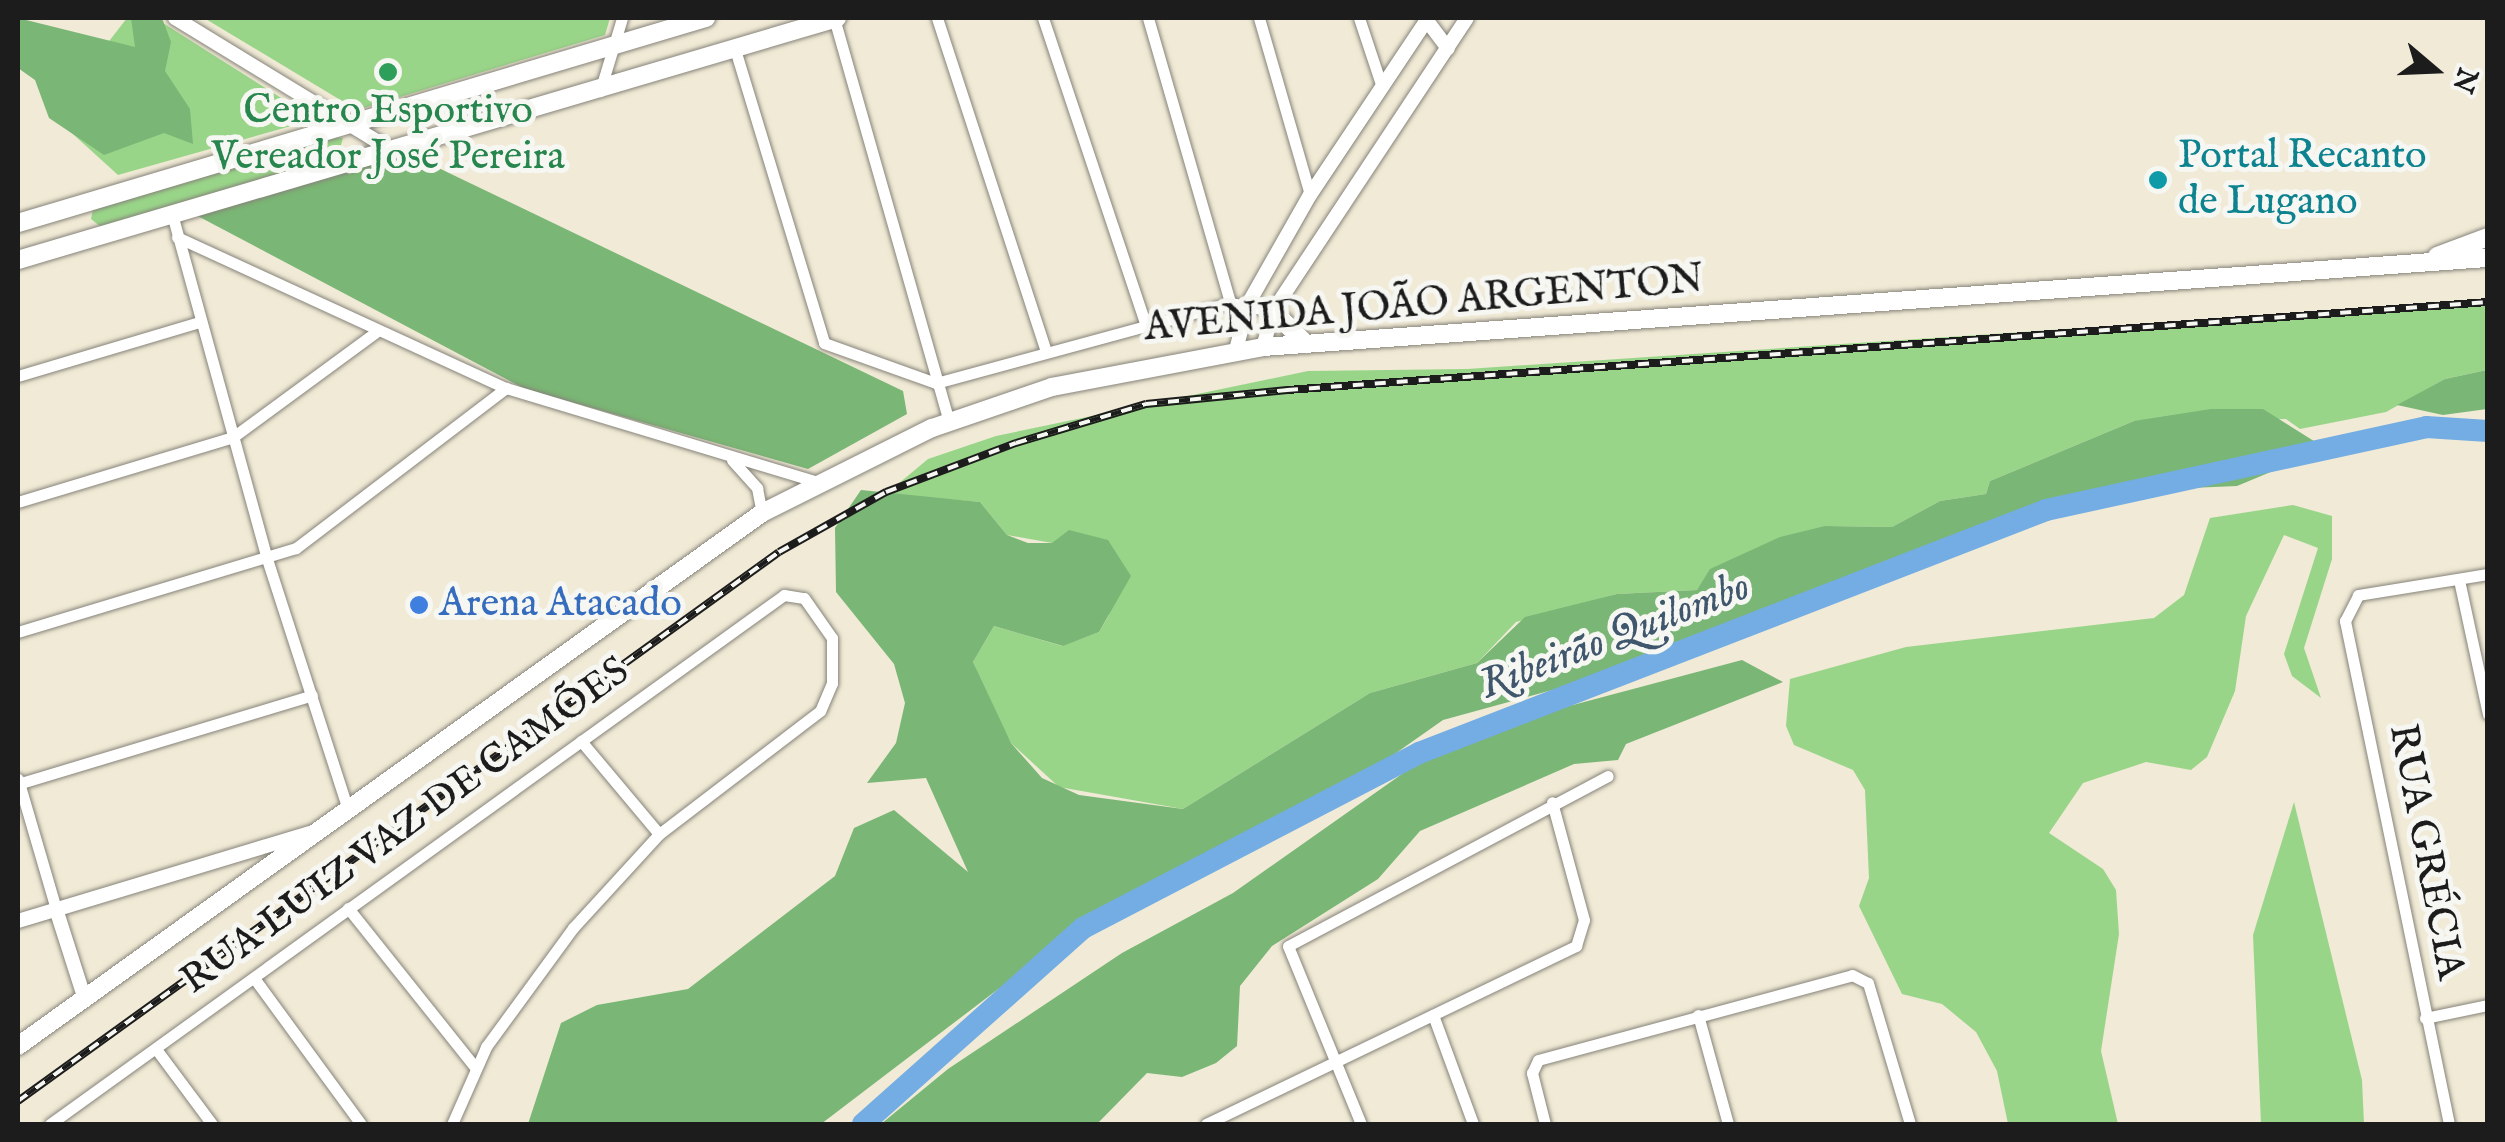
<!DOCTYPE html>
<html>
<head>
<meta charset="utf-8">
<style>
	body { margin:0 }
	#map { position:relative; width:2505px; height:1142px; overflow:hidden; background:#f0ead6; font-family:"IM FELL English",serif }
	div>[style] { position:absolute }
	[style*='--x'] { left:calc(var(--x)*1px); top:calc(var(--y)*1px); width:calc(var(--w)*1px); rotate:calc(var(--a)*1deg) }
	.green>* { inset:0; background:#99d589 }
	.forest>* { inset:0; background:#7ab675 }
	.river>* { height:22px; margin:-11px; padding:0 11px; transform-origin:11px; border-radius:11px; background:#73ade3 }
	.roads { filter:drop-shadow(0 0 2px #868379) drop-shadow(0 0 2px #868379) }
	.minor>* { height:11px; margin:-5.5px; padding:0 5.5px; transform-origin:5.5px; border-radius:5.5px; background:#fff }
	.tertiary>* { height:14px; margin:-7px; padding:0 7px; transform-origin:7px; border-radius:7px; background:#fff }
	.primary>* { height:18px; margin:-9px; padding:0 9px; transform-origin:9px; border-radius:9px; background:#fff }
	.rail>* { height:8px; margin-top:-4px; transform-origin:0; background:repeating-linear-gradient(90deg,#f6f6f2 0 11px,#1c1c1c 0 22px); box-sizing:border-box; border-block:2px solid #1c1c1c }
	.dots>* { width:28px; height:28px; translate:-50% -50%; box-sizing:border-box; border:5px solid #f6f6f2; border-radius:50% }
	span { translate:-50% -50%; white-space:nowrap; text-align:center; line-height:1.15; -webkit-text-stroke:10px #f6f6f2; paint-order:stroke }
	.leisure-label { font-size:40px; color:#27864d }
	.culture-label { font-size:40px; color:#0d838f }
	.left { translate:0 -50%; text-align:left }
	.street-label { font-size:40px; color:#1c1c1c }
	.shop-label { font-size:40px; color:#366cbe }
	.water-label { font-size:42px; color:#3f566c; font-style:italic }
	.frame { position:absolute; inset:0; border:20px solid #1c1c1c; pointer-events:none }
	.north { position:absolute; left:2385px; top:20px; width:100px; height:100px; -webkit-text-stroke:8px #f6f6f2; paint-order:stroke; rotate:109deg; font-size:28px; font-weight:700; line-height:40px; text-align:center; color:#1c1c1c }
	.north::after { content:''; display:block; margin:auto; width:35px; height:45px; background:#1c1c1c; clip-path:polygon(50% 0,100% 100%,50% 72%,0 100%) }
</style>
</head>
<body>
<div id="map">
	<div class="green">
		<div style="clip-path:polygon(127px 18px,155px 18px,305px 113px,298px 124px,118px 175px,52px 115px)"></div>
		<div style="clip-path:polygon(204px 18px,610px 18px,605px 35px,357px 110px)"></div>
		<div style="clip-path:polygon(333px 137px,343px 138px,338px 156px,101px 227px,91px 219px,93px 209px)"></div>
		<div style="clip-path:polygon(2487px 301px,2487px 370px,2445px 379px,2386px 412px,2300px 429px,2286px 419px,2134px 421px,1990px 481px,1986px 494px,1940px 501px,1892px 527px,1825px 526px,1697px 590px,1617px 594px,1516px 622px,1477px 663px,1370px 693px,1183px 809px,1059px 787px,1011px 743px,990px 703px,973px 662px,994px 626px,1062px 646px,1099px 632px,1109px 615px,1052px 543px,1007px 535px,980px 502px,886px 494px,928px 459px,996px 436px,1308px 371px,1467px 369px)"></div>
		<div style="clip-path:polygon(2293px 505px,2332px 516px,2332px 559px,2304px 648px,2321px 698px,2292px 676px,2284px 654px,2318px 548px,2284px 535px,2246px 616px,2235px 691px,2207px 757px,2191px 770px,2146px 762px,2083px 783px,2049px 833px,2103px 869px,2116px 890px,2119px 934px,2101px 1051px,2118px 1124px,2008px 1124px,1997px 1071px,1976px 1032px,1942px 1004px,1902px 994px,1859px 906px,1869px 878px,1865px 790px,1853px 770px,1794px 745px,1786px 726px,1790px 679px,1906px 647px,2154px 618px,2184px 595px,2210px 518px)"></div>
		<div style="clip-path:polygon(2294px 802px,2362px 1080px,2364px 1124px,2261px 1124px,2253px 935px)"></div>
	</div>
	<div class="forest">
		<div style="clip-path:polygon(18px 18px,135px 47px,131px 18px,162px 18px,171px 42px,165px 71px,190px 109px,193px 144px,164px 133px,104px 155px,49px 118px,35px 80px,18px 68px)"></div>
		<div style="clip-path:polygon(401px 150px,903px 391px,907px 414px,808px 469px,525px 389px,192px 213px)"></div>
		<div style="clip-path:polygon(2487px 370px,2487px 409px,2443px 415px,2397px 405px,2445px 379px)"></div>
		<div style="clip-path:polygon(2211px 409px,2263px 409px,2317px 443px,2316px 453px,2237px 486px,2120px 491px,1723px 643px,1443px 720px,1349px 786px,1056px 945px,821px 1124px,528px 1124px,561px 1023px,597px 1005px,688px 989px,835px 876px,854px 828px,894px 810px,968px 872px,926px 778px,867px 783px,896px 743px,905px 703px,894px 664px,836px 592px,835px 528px,861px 490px,980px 502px,1007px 535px,1028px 543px,1052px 543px,1069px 530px,1108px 540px,1131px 576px,1099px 632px,1063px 646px,994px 626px,973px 662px,1011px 743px,1042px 778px,1079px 795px,1183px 809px,1370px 693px,1477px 663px,1525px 617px,1617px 594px,1697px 590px,1710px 569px,1780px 537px,1825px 526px,1892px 527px,1940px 501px,1986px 494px,1990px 481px,2134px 421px)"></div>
		<div style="clip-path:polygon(1742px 660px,1783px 682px,1626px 744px,1618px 760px,1574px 764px,1420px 831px,1378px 879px,1272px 946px,1240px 986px,1237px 1046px,1216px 1063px,1182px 1077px,1147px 1073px,1097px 1124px,881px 1124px,948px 1069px,1122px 953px,1233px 893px,1456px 736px)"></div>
	</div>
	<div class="river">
		<div style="--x:863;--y:1124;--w:295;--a:-41.7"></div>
		<div style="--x:1083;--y:928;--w:379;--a:-27.5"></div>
		<div style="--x:1419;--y:753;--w:672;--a:-21.18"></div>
		<div style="--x:2046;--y:510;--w:389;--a:-12.3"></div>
		<div style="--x:2426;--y:427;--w:62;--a:3.7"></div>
	</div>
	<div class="roads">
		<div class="minor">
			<div style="--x:834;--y:18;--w:420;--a:74.1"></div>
			<div style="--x:937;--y:18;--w:350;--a:71.9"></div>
			<div style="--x:1043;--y:18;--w:322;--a:71.5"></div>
			<div style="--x:1148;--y:18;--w:297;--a:73.9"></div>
			<div style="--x:1259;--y:18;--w:184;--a:73.9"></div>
			<div style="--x:1359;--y:18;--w:73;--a:71.6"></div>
			<div style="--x:734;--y:46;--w:310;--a:73.1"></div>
			<div style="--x:824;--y:343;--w:119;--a:19.7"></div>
			<div style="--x:936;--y:383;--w:305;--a:-15.2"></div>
			<div style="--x:1230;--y:303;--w:44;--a:10.5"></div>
			<div style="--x:600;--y:91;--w:76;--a:-73.2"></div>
			<div style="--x:172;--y:214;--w:358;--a:74.6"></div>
			<div style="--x:267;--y:559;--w:260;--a:72.1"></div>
			<div style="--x:177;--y:237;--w:362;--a:24.7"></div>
			<div style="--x:506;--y:388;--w:323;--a:16.8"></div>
			<div style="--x:18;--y:376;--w:189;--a:-16.6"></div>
			<div style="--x:732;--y:460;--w:38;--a:48"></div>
			<div style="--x:757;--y:488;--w:25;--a:79"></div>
			<div style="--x:18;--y:502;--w:225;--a:-16.8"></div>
			<div style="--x:233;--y:437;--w:177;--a:-36.3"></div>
			<div style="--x:2459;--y:580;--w:137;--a:77.8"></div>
			<div style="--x:18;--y:632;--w:290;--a:-16.8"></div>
			<div style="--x:296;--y:548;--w:264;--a:-37.3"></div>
			<div style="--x:581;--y:741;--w:121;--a:50"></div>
			<div style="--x:18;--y:779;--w:135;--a:73.7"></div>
			<div style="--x:18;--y:784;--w:307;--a:-16.8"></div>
			<div style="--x:348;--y:908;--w:203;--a:51.4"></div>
			<div style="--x:254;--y:978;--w:181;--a:53.8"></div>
			<div style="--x:1433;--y:1015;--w:116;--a:69.8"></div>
			<div style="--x:1698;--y:1015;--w:113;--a:74.6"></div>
			<div style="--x:2425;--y:1018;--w:64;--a:-11.7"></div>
			<div style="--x:156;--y:1049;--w:94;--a:53.3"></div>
			<div style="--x:50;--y:1124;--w:905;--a:-35.78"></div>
			<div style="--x:784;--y:595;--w:20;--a:9"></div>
			<div style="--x:804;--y:598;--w:49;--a:55"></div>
			<div style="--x:832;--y:638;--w:45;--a:90"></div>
			<div style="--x:832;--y:683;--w:30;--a:113"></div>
			<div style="--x:820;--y:711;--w:203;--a:142.6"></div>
			<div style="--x:659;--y:834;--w:127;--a:132.5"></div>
			<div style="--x:573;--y:928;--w:147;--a:126.2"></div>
			<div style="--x:486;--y:1047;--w:84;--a:113.8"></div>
			<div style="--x:1206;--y:1124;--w:411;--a:-25.7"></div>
			<div style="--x:1576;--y:946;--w:27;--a:-73"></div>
			<div style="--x:1584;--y:920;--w:122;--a:-105.2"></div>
			<div style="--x:1361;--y:1124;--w:192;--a:-112.3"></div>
			<div style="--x:1288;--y:946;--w:362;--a:-28"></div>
			<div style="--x:1545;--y:1124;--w:53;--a:-104.3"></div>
			<div style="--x:1532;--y:1073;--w:14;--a:-65"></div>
			<div style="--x:1538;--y:1060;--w:325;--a:-15.1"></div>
			<div style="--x:1852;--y:975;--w:18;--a:27"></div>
			<div style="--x:1868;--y:983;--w:147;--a:73.4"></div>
			<div style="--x:2449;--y:1124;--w:514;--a:-101.68"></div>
			<div style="--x:2345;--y:621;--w:29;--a:-63"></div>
			<div style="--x:2358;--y:595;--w:132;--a:-9.2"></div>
		</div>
		<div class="tertiary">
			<div style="--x:175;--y:18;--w:252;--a:31.4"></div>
			<div style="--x:1425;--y:18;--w:38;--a:53"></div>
			<div style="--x:1263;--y:347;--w:37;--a:-74"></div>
			<div style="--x:1273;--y:311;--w:351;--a:-56.5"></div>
			<div style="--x:1236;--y:350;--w:48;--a:-75.4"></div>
			<div style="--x:1248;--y:304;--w:125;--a:-60.4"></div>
			<div style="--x:1310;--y:195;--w:213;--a:-56.3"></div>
			<div style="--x:56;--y:909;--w:96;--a:72.3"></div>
			<div style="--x:18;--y:921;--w:304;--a:-16.8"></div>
		</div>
		<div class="primary">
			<div style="--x:18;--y:223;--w:718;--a:-16.59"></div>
			<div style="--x:2437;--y:256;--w:54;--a:-20.4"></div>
			<div style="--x:18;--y:260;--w:854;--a:-16.46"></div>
			<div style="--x:1273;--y:311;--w:47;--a:45"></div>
			<div style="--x:18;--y:1046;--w:915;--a:-35.62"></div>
			<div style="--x:762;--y:513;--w:190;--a:-26.6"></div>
			<div style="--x:932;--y:428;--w:127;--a:-18.9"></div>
			<div style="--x:1052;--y:387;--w:215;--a:-10.7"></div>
			<div style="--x:1263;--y:347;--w:1228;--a:-4.16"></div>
		</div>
	</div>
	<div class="rail">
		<div style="--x:18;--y:1101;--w:938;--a:-35.81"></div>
		<div style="--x:779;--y:552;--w:123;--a:-29.3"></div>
		<div style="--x:886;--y:492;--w:139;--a:-20.7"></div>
		<div style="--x:1016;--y:443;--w:136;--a:-16.7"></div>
		<div style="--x:1146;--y:404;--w:142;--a:-5.7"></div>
		<div style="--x:1287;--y:390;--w:1204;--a:-4.19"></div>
	</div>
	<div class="dots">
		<div style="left:388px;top:72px;background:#2e9e5b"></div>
		<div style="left:2158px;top:180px;background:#0f9aa8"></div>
		<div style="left:419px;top:605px;background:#3f7fe0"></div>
	</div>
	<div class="leisure-label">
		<span style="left:388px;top:135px">Centro Esportivo<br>Vereador José Pereira</span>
	</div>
	<div class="culture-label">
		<span class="left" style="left:2178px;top:180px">Portal Recanto<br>de Lugano</span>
	</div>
	<div class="street-label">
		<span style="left:1424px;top:305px;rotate:-5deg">AVENIDA JOÃO ARGENTON</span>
		<span style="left:406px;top:827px;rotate:-36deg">RUA LUIZ VAZ DE CAMÕES</span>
		<span style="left:2425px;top:852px;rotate:79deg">RUA GRÉCIA</span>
	</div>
	<div class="shop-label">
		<span class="left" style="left:439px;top:605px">Arena Atacado</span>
	</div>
	<div class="water-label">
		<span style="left:1615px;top:637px;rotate:-21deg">Ribeirão Quilombo</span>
	</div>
	<div class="frame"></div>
	<div class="north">N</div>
</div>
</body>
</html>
